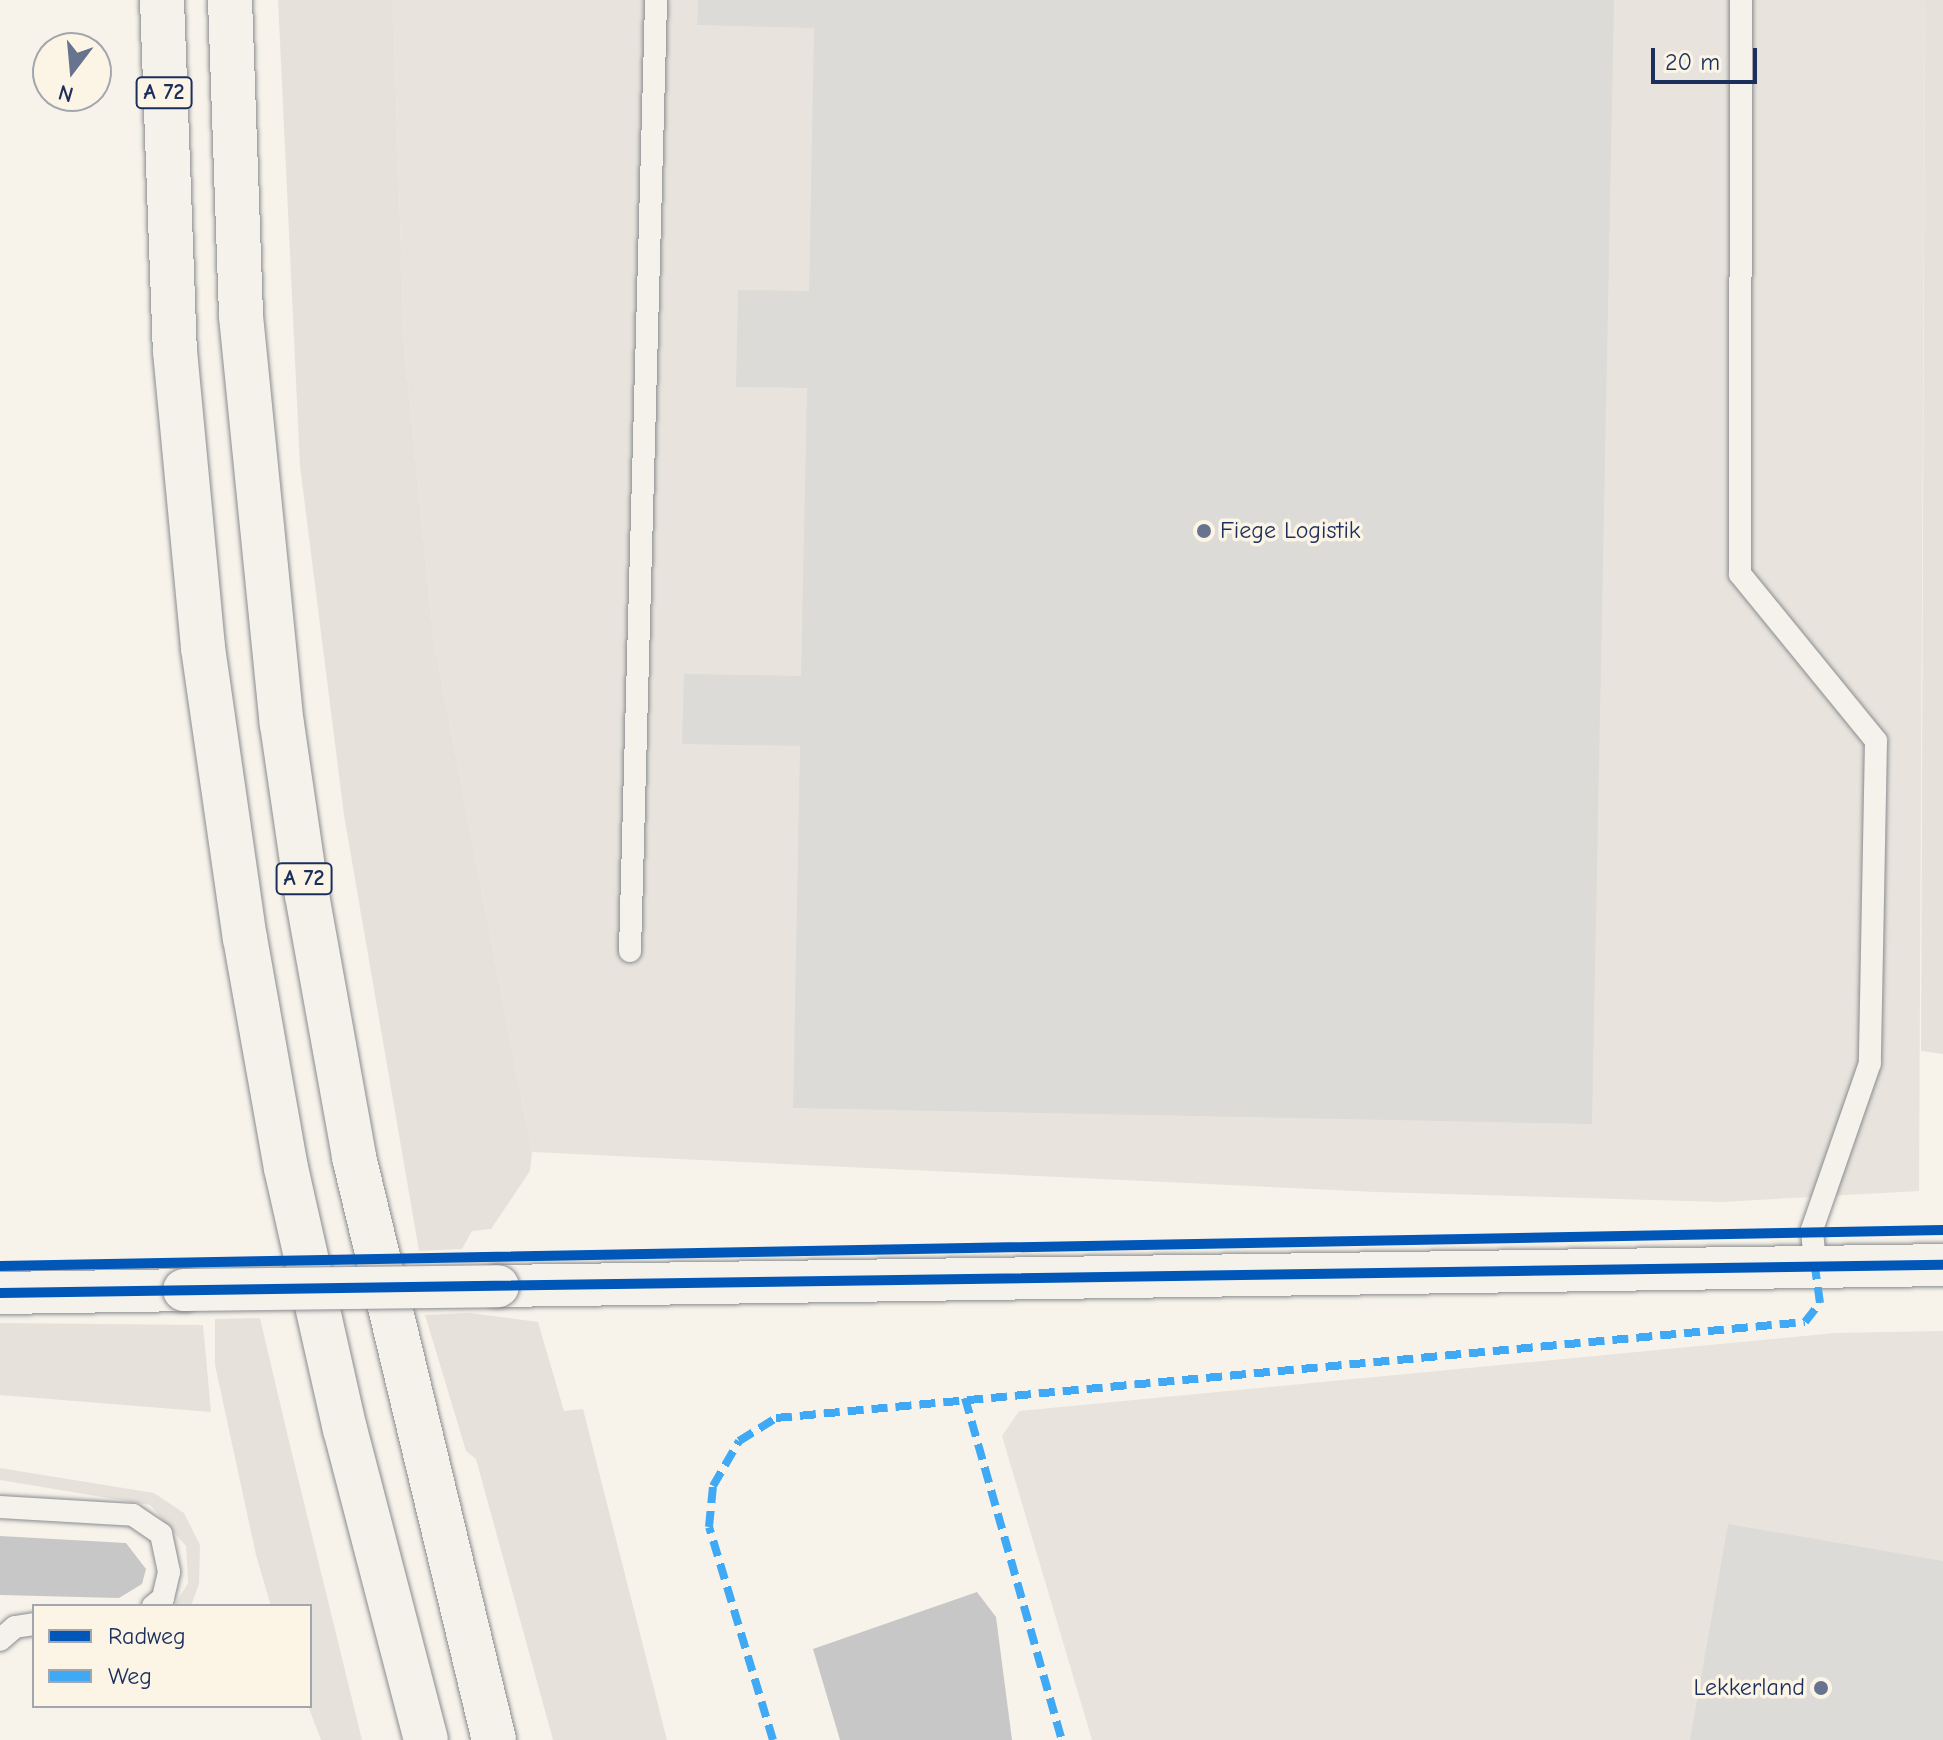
<!DOCTYPE html>
<html>
<head>
<meta charset="utf-8">
<style>
	body { margin:0 }
	#map { position:relative; width:1943px; height:1740px; overflow:hidden; background:#f7f3ea; font-family:"Comic Neue",sans-serif }
	div>[style] { position:absolute }
	[style*='--x'] { left:calc(var(--x)*1px); top:calc(var(--y)*1px); width:calc(var(--w)*1px); rotate:calc(var(--a)*1deg) }
	.built>* { inset:0; background:#e8e4dd }
	.green>* { inset:0; background:#e6e2db }
	.water>* { inset:0; background:#c7c7c7 }
	.building>* { inset:0; background:#dddbd7 }
	.roads { filter:drop-shadow(0 0 2px #8a8c91) drop-shadow(0 0 2px #8a8c91) }
	.lane>* { height:22px; margin:-11px; padding:0 11px; transform-origin:11px; border-radius:11px; background:#f5f2ec }
	.street>* { height:42px; margin:-21px; padding:0 21px; transform-origin:21px; border-radius:21px; background:#f5f2ec }
	.highway>* { height:44px; margin:-22px; padding:0 22px; transform-origin:22px; border-radius:22px; background:#f5f2ec }
	.bridges { filter:drop-shadow(0 0 2px #8a8c91) drop-shadow(0 0 2px #8a8c91) }
	.street-bridge>* { height:42px; margin:-21px; padding:0 21px; transform-origin:21px; border-radius:21px; background:#f5f2ec }
	.quiet>* { height:8px; margin-top:-4px; transform-origin:0; background:repeating-linear-gradient(90deg,#3fa9f5 0 16px,transparent 0 24px) }
	.cycleway>* { height:10px; margin:-5px; padding:0 5px; transform-origin:5px; border-radius:5px; background:#0057b8 }
	.dots>* { width:22px; height:22px; translate:-50% -50%; box-sizing:border-box; border:4px solid #fcf5e5; border-radius:50% }
	span { translate:-50% -50%; white-space:nowrap; text-align:center; line-height:1.15; -webkit-text-stroke:7px #fcf5e5; paint-order:stroke }
	.shield-label span { padding:2px 6px; background:#fcf5e5; border:2px solid; border-radius:6px; -webkit-text-stroke-width:0 }
	.shield-label { font-size:22px; color:#1b2f5e; font-weight:700 }
	.poi-label { font-size:24px; color:#1b2f5e }
	.left { translate:0 -50%; text-align:left }
	.right { translate:-100% -50%; text-align:right }
	.legend { position:absolute; left:32px; top:1604px; width:280px; height:104px; box-sizing:border-box; background:#fcf5e5; border:2px solid #a2a6af; margin:0; padding:10px 14px; list-style:none; font-size:24px; color:#1b2f5e }
	.legend li { display:flex; align-items:center; gap:16px; height:40px }
	.legend b { width:40px; border:2px solid #a2a6af }
	.north { position:absolute; left:32px; top:32px; width:80px; height:80px; box-sizing:border-box; background:#fcf5e5; border:2px solid #a2a6af; border-radius:50%; rotate:196deg; font-size:22px; font-weight:700; line-height:32px; text-align:center; color:#1b2f5e }
	.north::after { content:''; display:block; margin:auto; width:28px; height:36px; background:#68748f; clip-path:polygon(50% 0,100% 100%,50% 72%,0 100%) }
	.scale { position:absolute; left:1651px; top:48px; width:106px; height:36px; box-sizing:border-box; border:4px solid #1b2f5e; border-top:0; padding-left:10px; font-size:24px; line-height:28px; white-space:nowrap; color:#1b2f5e; -webkit-text-stroke:6px #fcf5e5; paint-order:stroke }
</style>
</head>
<body>
<div id="map">
	<div class="built">
		<div style="clip-path:polygon(393px 0,1925px 0,1919px 1191px,1721px 1202px,1375px 1192px,532px 1152px,434px 641px,404px 342px)"></div>
		<div style="clip-path:polygon(1943px 1331px,1943px 1740px,1092px 1740px,1002px 1436px,1019px 1411px,1835px 1333px)"></div>
	</div>
	<div class="green">
		<div style="clip-path:polygon(278px 0,393px 0,404px 342px,434px 641px,532px 1152px,530px 1171px,491px 1229px,472px 1231px,462px 1249px,419px 1251px,344px 815px,300px 466px)"></div>
		<div style="clip-path:polygon(1925px 0,1943px 0,1943px 1054px,1921px 1051px)"></div>
		<div style="clip-path:polygon(469px 1313px,538px 1322px,564px 1411px,583px 1409px,667px 1740px,553px 1740px,476px 1459px,466px 1451px,425px 1315px)"></div>
		<div style="clip-path:polygon(260px 1318px,287px 1433px,362px 1740px,321px 1740px,308px 1706px,310px 1606px,271px 1606px,256px 1555px,215px 1365px,215px 1319px)"></div>
		<div style="clip-path:polygon(0 1323px,203px 1325px,211px 1412px,0 1395px)"></div>
		<div style="clip-path:polygon(0 1468px,154px 1493px,184px 1513px,200px 1545px,199px 1584px,191px 1606px,174px 1606px,188px 1583px,186px 1546px,150px 1505px,0 1480px)"></div>
	</div>
	<div class="water">
		<div style="clip-path:polygon(0 1536px,126px 1543px,146px 1569px,142px 1584px,119px 1598px,0 1595px)"></div>
		<div style="clip-path:polygon(977px 1592px,996px 1617px,1012px 1740px,840px 1740px,813px 1649px)"></div>
	</div>
	<div class="building">
		<div style="clip-path:polygon(698px 0,1614px 0,1592px 1124px,793px 1108px,800px 746px,682px 744px,684px 674px,801px 676px,807px 388px,736px 387px,738px 290px,809px 291px,814px 28px,697px 25px)"></div>
		<div style="clip-path:polygon(1728px 1524px,1943px 1561px,1943px 1740px,1690px 1740px)"></div>
	</div>
	<div class="roads">
		<div class="lane">
			<div style="--x:1741;--y:0;--w:574;--a:90.1"></div>
			<div style="--x:1740;--y:574;--w:215;--a:50.8"></div>
			<div style="--x:1876;--y:741;--w:322;--a:91.1"></div>
			<div style="--x:1870;--y:1063;--w:177;--a:109.2"></div>
			<div style="--x:1812;--y:1230;--w:37;--a:85"></div>
			<div style="--x:630;--y:951;--w:951;--a:-88.43"></div>
			<div style="--x:0;--y:1507;--w:133;--a:3.4"></div>
			<div style="--x:133;--y:1515;--w:34;--a:34"></div>
			<div style="--x:161;--y:1534;--w:39;--a:78"></div>
			<div style="--x:169;--y:1572;--w:27;--a:103"></div>
			<div style="--x:163;--y:1598;--w:13;--a:141"></div>
			<div style="--x:0;--y:1640;--w:20;--a:-41"></div>
			<div style="--x:15;--y:1627;--w:19;--a:-9"></div>
		</div>
		<div class="street">
			<div style="--x:498;--y:1286;--w:1445;--a:-0.83"></div>
			<div style="--x:0;--y:1293;--w:184;--a:-0.9"></div>
		</div>
		<div class="highway">
			<div style="--x:162;--y:0;--w:351;--a:87.9"></div>
			<div style="--x:175;--y:351;--w:298;--a:84.6"></div>
			<div style="--x:203;--y:648;--w:293;--a:81.8"></div>
			<div style="--x:245;--y:938;--w:234;--a:79.9"></div>
			<div style="--x:286;--y:1168;--w:268;--a:77.3"></div>
			<div style="--x:345;--y:1429;--w:321;--a:75.4"></div>
			<div style="--x:230;--y:0;--w:316;--a:88"></div>
			<div style="--x:241;--y:316;--w:410;--a:84.3"></div>
			<div style="--x:282;--y:724;--w:173;--a:81.7"></div>
			<div style="--x:307;--y:895;--w:266;--a:79.8"></div>
			<div style="--x:354;--y:1157;--w:600;--a:76.5"></div>
		</div>
	</div>
	<div class="bridges">
		<div class="street-bridge">
			<div style="--x:184;--y:1290;--w:314;--a:-0.7"></div>
		</div>
	</div>
	<div class="quiet">
		<div style="--x:965;--y:1398;--w:355;--a:74.2"></div>
		<div style="--x:773;--y:1740;--w:222;--a:-106.7"></div>
		<div style="--x:709;--y:1527;--w:41;--a:-84.4"></div>
		<div style="--x:713;--y:1486;--w:52;--a:-60"></div>
		<div style="--x:739;--y:1441;--w:44;--a:-31.9"></div>
		<div style="--x:776;--y:1418;--w:1033;--a:-5.33"></div>
		<div style="--x:1805;--y:1322;--w:24;--a:-52"></div>
		<div style="--x:1820;--y:1303;--w:36;--a:-98"></div>
	</div>
	<div class="cycleway">
		<div style="--x:0;--y:1266;--w:1943;--a:-1.06"></div>
		<div style="--x:0;--y:1293;--w:1943;--a:-0.83"></div>
	</div>
	<div class="dots">
		<div style="left:1204px;top:531px;background:#68748f"></div>
		<div style="left:1821px;top:1688px;background:#68748f"></div>
	</div>
	<div class="shield-label">
		<span style="left:164px;top:93px">A 72</span>
		<span style="left:304px;top:879px">A 72</span>
	</div>
	<div class="poi-label">
		<span class="left" style="left:1220px;top:531px">Fiege Logistik</span>
		<span class="right" style="left:1805px;top:1688px">Lekkerland</span>
	</div>
	<ul class="legend">
	<li><b style="height:10px;background:#0057b8"></b>Radweg</li>
	<li><b style="height:10px;background:#3fa9f5"></b>Weg</li>
	</ul>
	<div class="north">N</div>
	<div class="scale">20 m</div>
</div>
</body>
</html>
